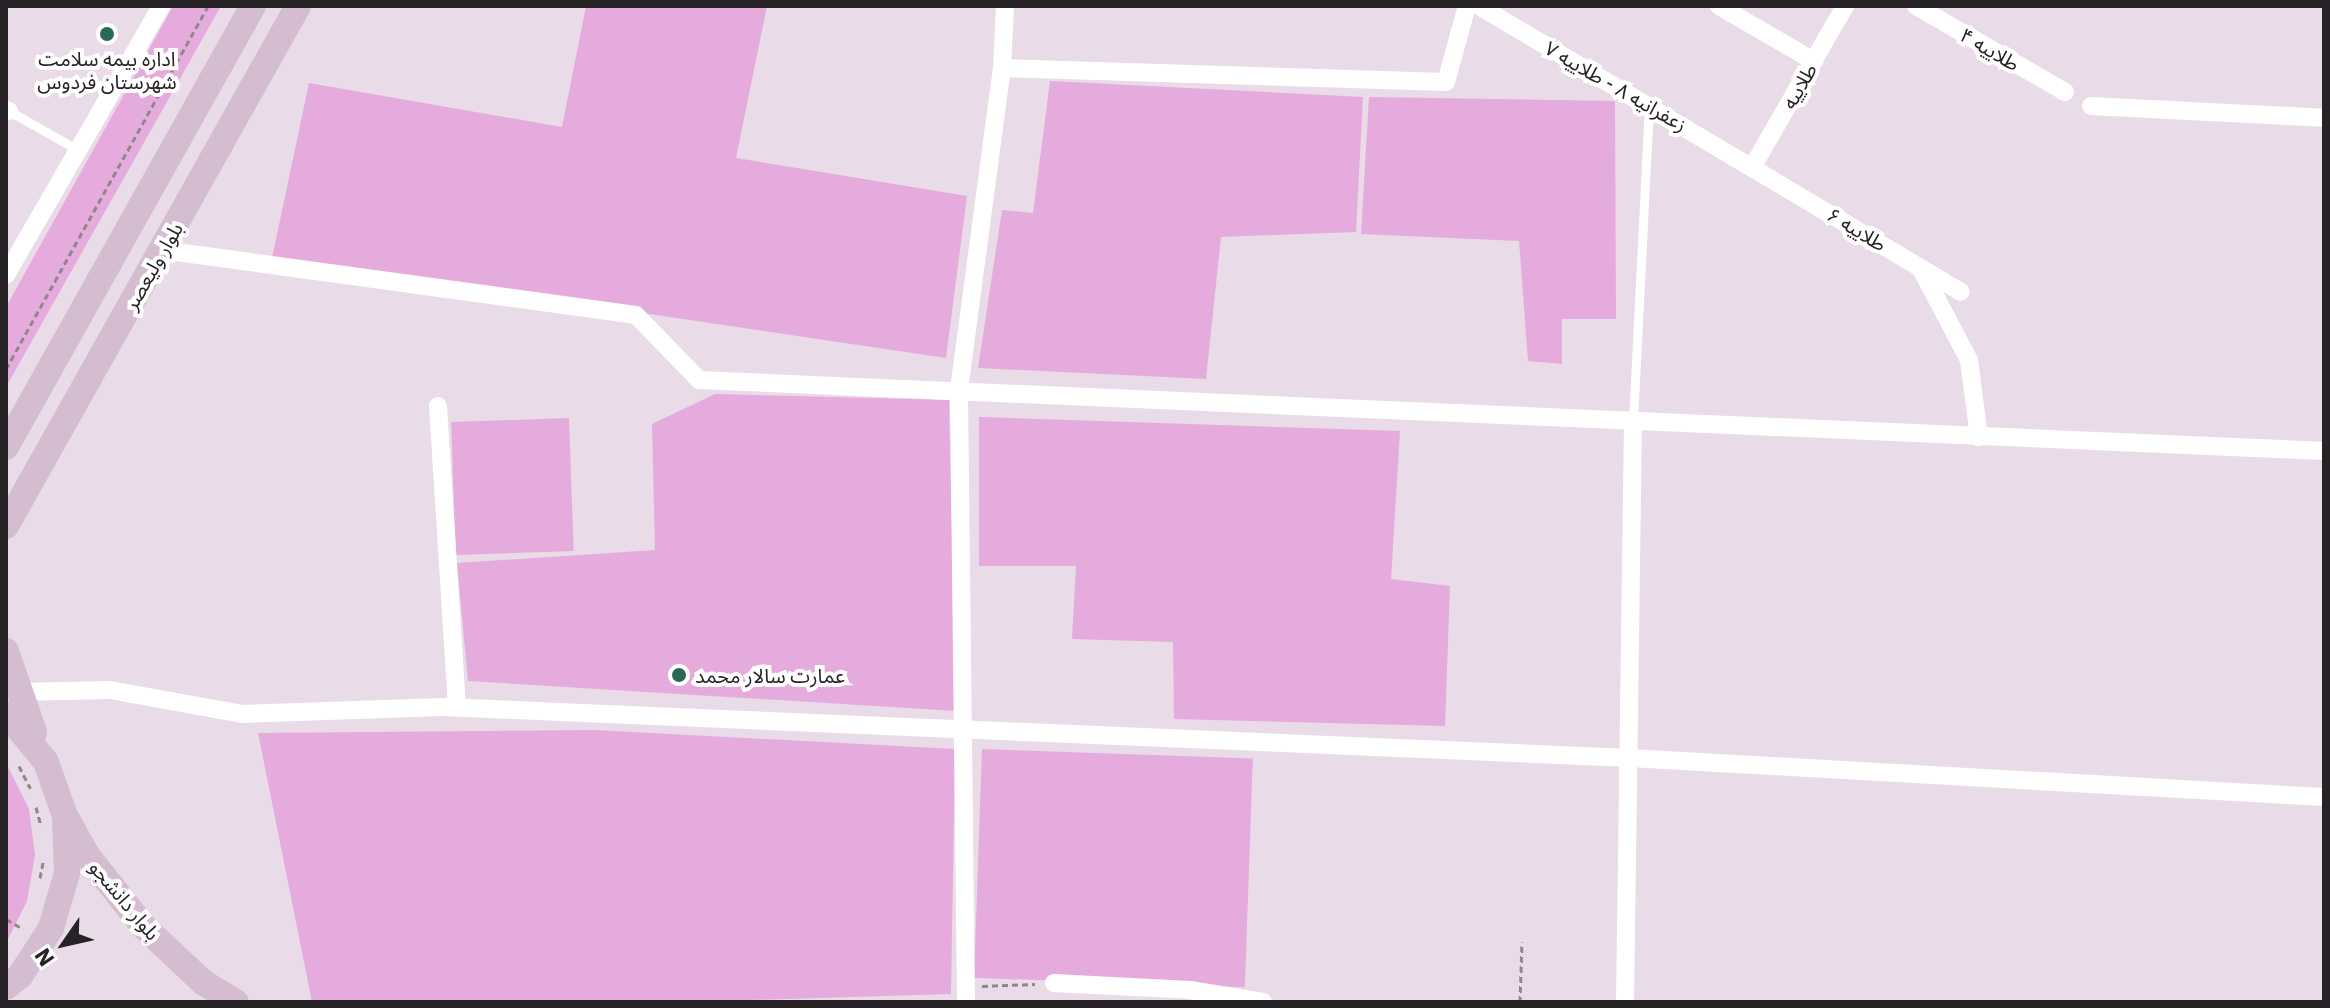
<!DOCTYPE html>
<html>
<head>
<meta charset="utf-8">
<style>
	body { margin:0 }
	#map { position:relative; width:2330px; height:1008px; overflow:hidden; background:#e9dbe7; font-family:"IBM Plex Sans","Noto Sans Arabic",sans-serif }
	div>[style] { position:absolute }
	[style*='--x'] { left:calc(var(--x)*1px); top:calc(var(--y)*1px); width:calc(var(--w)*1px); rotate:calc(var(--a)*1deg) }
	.green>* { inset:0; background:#e6abdd; transform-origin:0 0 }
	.path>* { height:3px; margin-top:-1.5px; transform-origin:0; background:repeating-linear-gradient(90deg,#90868e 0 6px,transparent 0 10px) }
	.lane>* { height:9px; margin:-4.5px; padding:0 4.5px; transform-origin:4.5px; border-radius:4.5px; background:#fff }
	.street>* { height:18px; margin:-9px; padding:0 9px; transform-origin:9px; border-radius:9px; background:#fff }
	.secondary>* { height:26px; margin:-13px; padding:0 13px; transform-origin:13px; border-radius:13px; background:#d4bdd1 }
	.dots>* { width:22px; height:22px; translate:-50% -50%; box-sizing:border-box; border:4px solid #fff; border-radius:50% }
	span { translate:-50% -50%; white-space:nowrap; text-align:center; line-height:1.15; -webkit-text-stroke:8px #fff; paint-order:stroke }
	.street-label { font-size:20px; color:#272226 }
	.poi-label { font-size:20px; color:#272226 }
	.left { translate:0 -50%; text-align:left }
	.frame { position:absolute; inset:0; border:8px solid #272226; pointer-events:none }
	.north { position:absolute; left:24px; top:904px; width:80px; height:80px; -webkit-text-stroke:6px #fff; paint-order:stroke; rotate:236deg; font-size:22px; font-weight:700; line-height:32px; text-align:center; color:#272226 }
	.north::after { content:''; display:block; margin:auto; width:28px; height:36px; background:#272226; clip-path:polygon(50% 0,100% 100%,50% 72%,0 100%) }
</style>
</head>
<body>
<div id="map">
	<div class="green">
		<div style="clip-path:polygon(173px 6px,221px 6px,6px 387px,6px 307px)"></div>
		<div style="clip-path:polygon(586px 6px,767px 6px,736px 158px,967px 196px,946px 358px,272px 258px,309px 83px,562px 127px)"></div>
		<div style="clip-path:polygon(1050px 81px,1363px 97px,1356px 232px,1221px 237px,1206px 379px,978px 368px,1002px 210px,1033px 213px)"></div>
		<div style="clip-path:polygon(1369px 97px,1615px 101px,1616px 319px,1562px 319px,1562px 364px,1528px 361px,1519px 241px,1361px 234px)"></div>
		<div style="clip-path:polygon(715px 394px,949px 400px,956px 711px,468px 681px,457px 563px,655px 550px,652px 424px)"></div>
		<div style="clip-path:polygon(979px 417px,1400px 431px,1391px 579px,1450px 586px,1445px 726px,1174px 719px,1173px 642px,1072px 639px,1076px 566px,979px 566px)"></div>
		<div style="left:569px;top:418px;width:133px;height:118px;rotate:88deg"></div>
		<div style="clip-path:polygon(595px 730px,955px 749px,951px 994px,683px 1002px,312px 1002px,258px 733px)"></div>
		<div style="left:982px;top:749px;width:271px;height:229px;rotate:2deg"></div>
		<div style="clip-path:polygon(6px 763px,29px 809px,35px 855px,27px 901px,6px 943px)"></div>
	</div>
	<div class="path">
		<div style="--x:6;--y:369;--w:415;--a:-60.9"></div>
		<div style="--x:19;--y:766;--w:25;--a:63"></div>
		<div style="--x:36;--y:807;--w:20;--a:75"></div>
		<div style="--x:40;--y:878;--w:16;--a:-79"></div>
		<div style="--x:6;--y:919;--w:20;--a:30"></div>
		<div style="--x:982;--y:986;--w:53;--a:-2.2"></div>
		<div style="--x:1520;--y:1002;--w:60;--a:-88.1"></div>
	</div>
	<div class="lane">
		<div style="--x:9;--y:111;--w:79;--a:29.5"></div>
		<div style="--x:1633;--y:421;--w:315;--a:-87.1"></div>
	</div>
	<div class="street">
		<div style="--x:1479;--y:6;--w:560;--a:30.68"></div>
		<div style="--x:1719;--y:6;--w:110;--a:30.1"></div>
		<div style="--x:1916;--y:6;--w:172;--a:30"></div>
		<div style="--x:1002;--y:68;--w:444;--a:1.8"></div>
		<div style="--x:1446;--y:82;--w:79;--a:-74.6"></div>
		<div style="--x:2091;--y:106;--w:233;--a:2.9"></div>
		<div style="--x:6;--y:110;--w:3;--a:18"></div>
		<div style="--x:1753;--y:166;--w:185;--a:-60.1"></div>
		<div style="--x:162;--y:250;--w:478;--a:7.8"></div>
		<div style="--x:636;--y:315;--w:91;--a:45.9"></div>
		<div style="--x:699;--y:380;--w:1627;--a:2.5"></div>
		<div style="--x:1921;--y:269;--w:103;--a:62.2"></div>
		<div style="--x:1969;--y:360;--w:78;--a:82.6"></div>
		<div style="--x:6;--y:275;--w:310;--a:-60"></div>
		<div style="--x:438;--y:406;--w:302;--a:86.4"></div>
		<div style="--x:18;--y:692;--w:92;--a:-1.2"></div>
		<div style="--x:110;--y:690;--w:134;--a:10.3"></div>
		<div style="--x:242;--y:714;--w:201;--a:-2"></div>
		<div style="--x:443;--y:707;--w:1188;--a:2.46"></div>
		<div style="--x:1630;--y:758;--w:695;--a:3.22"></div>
		<div style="--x:1054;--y:983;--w:136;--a:2.9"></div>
		<div style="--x:1190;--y:990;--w:74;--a:9.3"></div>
		<div style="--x:966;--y:1002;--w:612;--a:-90.66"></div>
		<div style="--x:959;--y:390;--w:325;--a:-82.4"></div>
		<div style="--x:1002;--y:68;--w:62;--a:-87.2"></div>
		<div style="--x:1625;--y:1002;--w:581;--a:-89.21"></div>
	</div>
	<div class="secondary">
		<div style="--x:6;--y:447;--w:505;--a:-60.75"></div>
		<div style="--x:6;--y:526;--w:596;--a:-60.68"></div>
		<div style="--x:6;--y:651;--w:86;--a:70.9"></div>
		<div style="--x:6;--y:713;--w:63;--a:50.8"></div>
		<div style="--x:46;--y:762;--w:57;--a:70.6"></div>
		<div style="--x:65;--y:816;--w:57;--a:88"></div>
		<div style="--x:67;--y:873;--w:57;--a:106.2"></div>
		<div style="--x:51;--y:928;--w:57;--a:122.9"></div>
		<div style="--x:20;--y:976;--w:18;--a:142"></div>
		<div style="--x:67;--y:819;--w:41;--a:60.9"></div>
		<div style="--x:87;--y:855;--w:90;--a:51.7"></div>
		<div style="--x:143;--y:926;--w:83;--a:43.1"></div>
		<div style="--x:204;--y:983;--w:37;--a:31"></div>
	</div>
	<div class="dots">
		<div style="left:107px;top:34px;background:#2b6956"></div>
		<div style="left:679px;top:675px;background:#2b6956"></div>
	</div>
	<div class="street-label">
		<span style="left:1990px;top:49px;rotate:30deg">طلاییه ۴</span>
		<span style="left:1616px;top:86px;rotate:30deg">زعفرانیه ۸ - طلاییه ۷</span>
		<span style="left:1799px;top:86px;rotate:-60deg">طلاییه</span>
		<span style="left:1857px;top:229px;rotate:31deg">طلاییه ۶</span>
		<span style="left:153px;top:266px;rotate:-60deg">بلوار ولیعصر</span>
		<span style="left:125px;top:900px;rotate:50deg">بلوار دانشجو</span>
	</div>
	<div class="poi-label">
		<span style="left:107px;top:70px">اداره بیمه سلامت<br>شهرستان فردوس</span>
		<span class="left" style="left:695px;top:675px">عمارت سالار محمد</span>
	</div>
	<div class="frame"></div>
	<div class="north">N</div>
</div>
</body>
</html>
